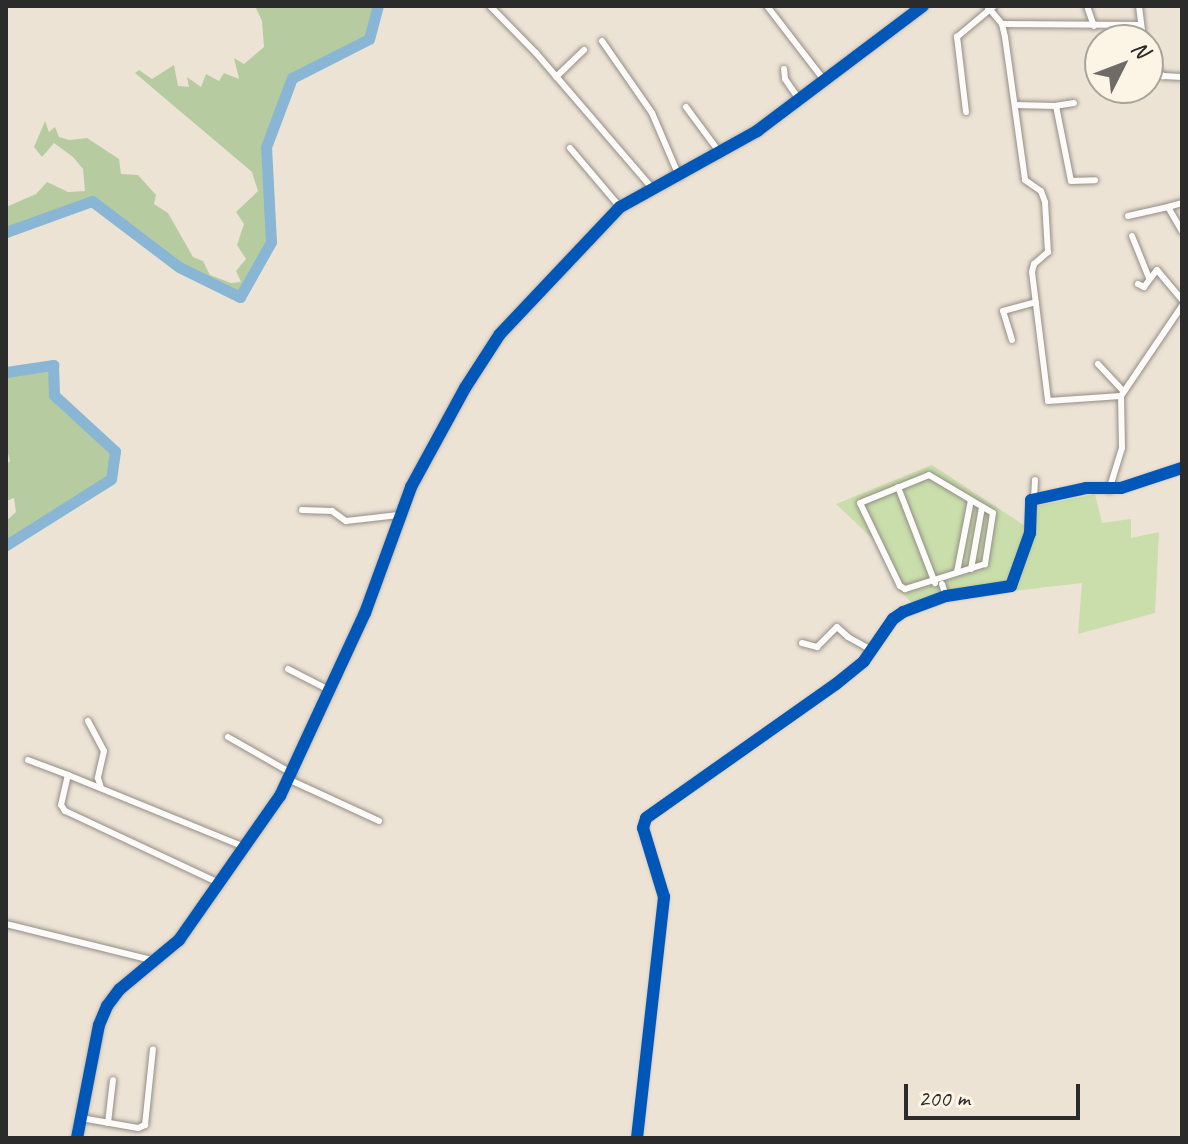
<!DOCTYPE html>
<html>
<head>
<meta charset="utf-8">
<style>
	body { margin:0 }
	#map { position:relative; width:1188px; height:1144px; overflow:hidden; background:#ede3d5; font-family:Caveat,sans-serif }
	div>[style] { position:absolute }
	[style*='--x'] { left:calc(var(--x)*1px); top:calc(var(--y)*1px); width:calc(var(--w)*1px); rotate:calc(var(--a)*1deg) }
	.green>* { inset:0; background:#c9deaa }
	.forest>* { inset:0; background:#b6cca0 }
	.river>* { height:11px; margin:-5.5px; padding:0 5.5px; transform-origin:5.5px; border-radius:5.5px; background:#88b6d4 }
	.roads { filter:drop-shadow(0 0 2px #928d86) drop-shadow(0 0 2px #928d86) }
	.minor>* { height:6px; margin:-3px; padding:0 3px; transform-origin:3px; border-radius:3px; background:#fcfbf9 }
	.tertiary>* { height:8px; margin:-4px; padding:0 4px; transform-origin:4px; border-radius:4px; background:#fcfbf9 }
	.cycleway>* { height:12px; margin:-6px; padding:0 6px; transform-origin:6px; border-radius:6px; background:#0057b8 }
	span { translate:-50% -50%; white-space:nowrap; text-align:center; line-height:1.15; -webkit-text-stroke:8px #fcf5e5; paint-order:stroke }
	.frame { position:absolute; inset:0; border:8px solid #2b2b2b; pointer-events:none }
	.north { position:absolute; left:1084px; top:24px; width:80px; height:80px; box-sizing:border-box; background:#fcf5e5; border:2px solid #a8a49b; border-radius:50%; rotate:48deg; font-size:22px; font-weight:700; line-height:32px; text-align:center; color:#2b2b2b }
	.north::after { content:''; display:block; margin:auto; width:28px; height:36px; background:#6f6b66; clip-path:polygon(50% 0,100% 100%,50% 72%,0 100%) }
	.scale { position:absolute; left:904px; top:1084px; width:176px; height:36px; box-sizing:border-box; border:4px solid #2b2b2b; border-top:0; padding-left:10px; font-size:24px; line-height:28px; white-space:nowrap; color:#2b2b2b; -webkit-text-stroke:6px #fcf5e5; paint-order:stroke }
</style>
</head>
<body>
<div id="map">
	<div class="green">
		<div style="clip-path:polygon(932px 465px,1036px 533px,1035px 506px,1095px 494px,1102px 523px,1131px 519px,1131px 538px,1159px 532px,1155px 613px,1078px 634px,1082px 583px,953px 598px,926px 607px,924px 600px,913px 604px,897px 588px,879px 545px,836px 504px)"></div>
	</div>
	<div class="forest">
		<div style="clip-path:polygon(255px 6px,378px 6px,369px 39px,292px 78px,266px 147px,271px 242px,240px 297px,179px 267px,92px 201px,6px 232px,6px 207px,36px 194px,47px 182px,68px 192px,85px 191px,83px 169px,73px 157px,54px 143px,42px 157px,34px 147px,45px 121px,49px 132px,55px 127px,59px 137px,69px 140px,87px 138px,119px 159px,121px 174px,138px 175px,156px 195px,154px 204px,168px 213px,193px 257px,203px 261px,210px 275px,231px 283px,241px 282px,236px 271px,246px 259px,237px 245px,244px 224px,236px 212px,258px 191px,252px 172px,135px 73px,139px 70px,152px 79px,174px 65px,178px 86px,189px 87px,187px 77px,201px 87px,206px 74px,219px 81px,224px 73px,239px 79px,234px 58px,244px 64px,264px 47px,262px 21px)"></div>
		<div style="clip-path:polygon(53px 365px,54px 390px,115px 451px,111px 479px,6px 545px,6px 521px,16px 512px,14px 498px,6px 501px,6px 464px,10px 461px,6px 446px,6px 372px)"></div>
	</div>
	<div class="river">
		<div style="--x:6;--y:232;--w:91;--a:-19.8"></div>
		<div style="--x:92;--y:201;--w:109;--a:37.2"></div>
		<div style="--x:179;--y:267;--w:68;--a:26.2"></div>
		<div style="--x:240;--y:297;--w:63;--a:-60.6"></div>
		<div style="--x:271;--y:242;--w:95;--a:-93"></div>
		<div style="--x:266;--y:147;--w:74;--a:-69.4"></div>
		<div style="--x:292;--y:78;--w:86;--a:-26.9"></div>
		<div style="--x:369;--y:39;--w:34;--a:-75"></div>
		<div style="--x:6;--y:372;--w:48;--a:-8.5"></div>
		<div style="--x:53;--y:365;--w:30;--a:88"></div>
		<div style="--x:54;--y:395;--w:83;--a:42.6"></div>
		<div style="--x:115;--y:451;--w:28;--a:98"></div>
		<div style="--x:111;--y:479;--w:124;--a:147.8"></div>
	</div>
	<div class="roads">
		<div class="minor">
			<div style="--x:490;--y:6;--w:66;--a:45.6"></div>
			<div style="--x:536;--y:53;--w:179;--a:49.3"></div>
			<div style="--x:767;--y:6;--w:93;--a:52.4"></div>
			<div style="--x:987;--y:6;--w:23;--a:50"></div>
			<div style="--x:1002;--y:24;--w:13;--a:77"></div>
			<div style="--x:1005;--y:37;--w:144;--a:82"></div>
			<div style="--x:1025;--y:180;--w:19;--a:35"></div>
			<div style="--x:1041;--y:191;--w:12;--a:70"></div>
			<div style="--x:1045;--y:202;--w:50;--a:86.6"></div>
			<div style="--x:1048;--y:252;--w:18;--a:139"></div>
			<div style="--x:1034;--y:264;--w:8;--a:104"></div>
			<div style="--x:1032;--y:272;--w:130;--a:82.9"></div>
			<div style="--x:1048;--y:401;--w:73;--a:-3.9"></div>
			<div style="--x:1087;--y:6;--w:21;--a:71"></div>
			<div style="--x:1139;--y:6;--w:34;--a:83"></div>
			<div style="--x:1002;--y:24;--w:138;--a:0.4"></div>
			<div style="--x:602;--y:41;--w:88;--a:55.2"></div>
			<div style="--x:652;--y:113;--w:69;--a:66.8"></div>
			<div style="--x:1148;--y:59;--w:23;--a:49"></div>
			<div style="--x:1163;--y:76;--w:19;--a:3"></div>
			<div style="--x:784;--y:69;--w:10;--a:84"></div>
			<div style="--x:785;--y:79;--w:24;--a:55"></div>
			<div style="--x:556;--y:77;--w:39;--a:-44"></div>
			<div style="--x:1074;--y:103;--w:18;--a:171"></div>
			<div style="--x:1056;--y:106;--w:76;--a:78.7"></div>
			<div style="--x:1071;--y:181;--w:24;--a:-2"></div>
			<div style="--x:1015;--y:105;--w:41;--a:1.4"></div>
			<div style="--x:686;--y:107;--w:57;--a:53.5"></div>
			<div style="--x:966;--y:112;--w:76;--a:-96.8"></div>
			<div style="--x:957;--y:37;--w:48;--a:-40"></div>
			<div style="--x:570;--y:148;--w:77;--a:49.7"></div>
			<div style="--x:1168;--y:207;--w:15;--a:-16"></div>
			<div style="--x:1128;--y:216;--w:41;--a:-12.7"></div>
			<div style="--x:1168;--y:207;--w:28;--a:60"></div>
			<div style="--x:1132;--y:236;--w:45;--a:68"></div>
			<div style="--x:1138;--y:284;--w:7;--a:27"></div>
			<div style="--x:1144;--y:287;--w:21;--a:-53"></div>
			<div style="--x:1157;--y:270;--w:39;--a:50"></div>
			<div style="--x:1012;--y:340;--w:30;--a:-107"></div>
			<div style="--x:1003;--y:311;--w:34;--a:-15"></div>
			<div style="--x:1098;--y:364;--w:37;--a:47"></div>
			<div style="--x:929;--y:475;--w:74;--a:30.7"></div>
			<div style="--x:993;--y:513;--w:52;--a:98.9"></div>
			<div style="--x:985;--y:564;--w:84;--a:162.6"></div>
			<div style="--x:905;--y:589;--w:6;--a:-149"></div>
			<div style="--x:900;--y:586;--w:92;--a:-115.7"></div>
			<div style="--x:860;--y:503;--w:74;--a:-22.1"></div>
			<div style="--x:898;--y:487;--w:103;--a:68.9"></div>
			<div style="--x:1109;--y:490;--w:44;--a:-72.8"></div>
			<div style="--x:1122;--y:448;--w:52;--a:-91.1"></div>
			<div style="--x:1121;--y:396;--w:109;--a:-55.9"></div>
			<div style="--x:1034;--y:499;--w:19;--a:-87"></div>
			<div style="--x:302;--y:510;--w:30;--a:2"></div>
			<div style="--x:332;--y:511;--w:17;--a:36"></div>
			<div style="--x:346;--y:521;--w:53;--a:-6.5"></div>
			<div style="--x:971;--y:569;--w:63;--a:-79.9"></div>
			<div style="--x:957;--y:572;--w:73;--a:-79"></div>
			<div style="--x:942;--y:584;--w:13;--a:72"></div>
			<div style="--x:802;--y:643;--w:16;--a:15"></div>
			<div style="--x:817;--y:647;--w:28;--a:-45"></div>
			<div style="--x:837;--y:627;--w:15;--a:42"></div>
			<div style="--x:848;--y:637;--w:26;--a:29"></div>
			<div style="--x:288;--y:669;--w:48;--a:27.1"></div>
			<div style="--x:88;--y:721;--w:34;--a:62"></div>
			<div style="--x:104;--y:751;--w:28;--a:103"></div>
			<div style="--x:98;--y:778;--w:10;--a:73"></div>
			<div style="--x:228;--y:737;--w:75;--a:29.6"></div>
			<div style="--x:28;--y:760;--w:43;--a:20.6"></div>
			<div style="--x:290;--y:780;--w:98;--a:24.7"></div>
			<div style="--x:219;--y:883;--w:170;--a:-154.9"></div>
			<div style="--x:65;--y:811;--w:7;--a:-124"></div>
			<div style="--x:61;--y:805;--w:31;--a:-77"></div>
			<div style="--x:68;--y:775;--w:190;--a:22.2"></div>
			<div style="--x:6;--y:924;--w:154;--a:13.9"></div>
			<div style="--x:81;--y:1118;--w:58;--a:10"></div>
			<div style="--x:138;--y:1128;--w:8;--a:-23"></div>
			<div style="--x:145;--y:1125;--w:76;--a:-84"></div>
			<div style="--x:108;--y:1123;--w:43;--a:-83.4"></div>
			<div style="--x:637;--y:1138;--w:243;--a:-83.6"></div>
			<div style="--x:664;--y:897;--w:72;--a:-106.9"></div>
			<div style="--x:643;--y:828;--w:10;--a:-73"></div>
			<div style="--x:646;--y:818;--w:232;--a:-35.2"></div>
			<div style="--x:836;--y:684;--w:36;--a:-39"></div>
			<div style="--x:864;--y:661;--w:51;--a:-55.4"></div>
			<div style="--x:893;--y:619;--w:12;--a:-35"></div>
			<div style="--x:903;--y:612;--w:46;--a:-20.4"></div>
			<div style="--x:946;--y:596;--w:66;--a:-8.7"></div>
			<div style="--x:1011;--y:586;--w:56;--a:-70.3"></div>
			<div style="--x:1030;--y:533;--w:33;--a:-88"></div>
			<div style="--x:1031;--y:500;--w:56;--a:-12.3"></div>
			<div style="--x:1086;--y:488;--w:35;--a:0"></div>
			<div style="--x:1121;--y:488;--w:64;--a:-18.2"></div>
		</div>
		<div class="tertiary">
			<div style="--x:77;--y:1138;--w:115;--a:-79"></div>
			<div style="--x:99;--y:1025;--w:21;--a:-67"></div>
			<div style="--x:107;--y:1006;--w:21;--a:-53"></div>
			<div style="--x:120;--y:989;--w:77;--a:-39.7"></div>
			<div style="--x:179;--y:940;--w:176;--a:-55"></div>
			<div style="--x:280;--y:796;--w:202;--a:-65.1"></div>
			<div style="--x:365;--y:613;--w:134;--a:-69.9"></div>
			<div style="--x:411;--y:487;--w:113;--a:-61.4"></div>
			<div style="--x:465;--y:388;--w:64;--a:-57.1"></div>
			<div style="--x:500;--y:334;--w:175;--a:-46.6"></div>
			<div style="--x:620;--y:207;--w:157;--a:-29"></div>
			<div style="--x:757;--y:131;--w:208;--a:-37"></div>
		</div>
	</div>
	<div class="cycleway">
		<div style="--x:77;--y:1138;--w:115;--a:-79"></div>
		<div style="--x:99;--y:1025;--w:21;--a:-67"></div>
		<div style="--x:107;--y:1006;--w:21;--a:-53"></div>
		<div style="--x:120;--y:989;--w:77;--a:-39.7"></div>
		<div style="--x:179;--y:940;--w:176;--a:-55"></div>
		<div style="--x:280;--y:796;--w:202;--a:-65.1"></div>
		<div style="--x:365;--y:613;--w:134;--a:-69.9"></div>
		<div style="--x:411;--y:487;--w:113;--a:-61.4"></div>
		<div style="--x:465;--y:388;--w:64;--a:-57.1"></div>
		<div style="--x:500;--y:334;--w:175;--a:-46.6"></div>
		<div style="--x:620;--y:207;--w:157;--a:-29"></div>
		<div style="--x:757;--y:131;--w:208;--a:-37"></div>
		<div style="--x:637;--y:1138;--w:243;--a:-83.6"></div>
		<div style="--x:664;--y:897;--w:72;--a:-106.9"></div>
		<div style="--x:643;--y:828;--w:10;--a:-73"></div>
		<div style="--x:646;--y:818;--w:232;--a:-35.2"></div>
		<div style="--x:836;--y:684;--w:36;--a:-39"></div>
		<div style="--x:864;--y:661;--w:51;--a:-55.4"></div>
		<div style="--x:893;--y:619;--w:12;--a:-35"></div>
		<div style="--x:903;--y:612;--w:46;--a:-20.4"></div>
		<div style="--x:946;--y:596;--w:66;--a:-8.7"></div>
		<div style="--x:1011;--y:586;--w:56;--a:-70.3"></div>
		<div style="--x:1030;--y:533;--w:33;--a:-88"></div>
		<div style="--x:1031;--y:500;--w:56;--a:-12.3"></div>
		<div style="--x:1086;--y:488;--w:35;--a:0"></div>
		<div style="--x:1121;--y:488;--w:64;--a:-18.2"></div>
	</div>
	<div class="frame"></div>
	<div class="north">N</div>
	<div class="scale">200 m</div>
</div>
</body>
</html>
